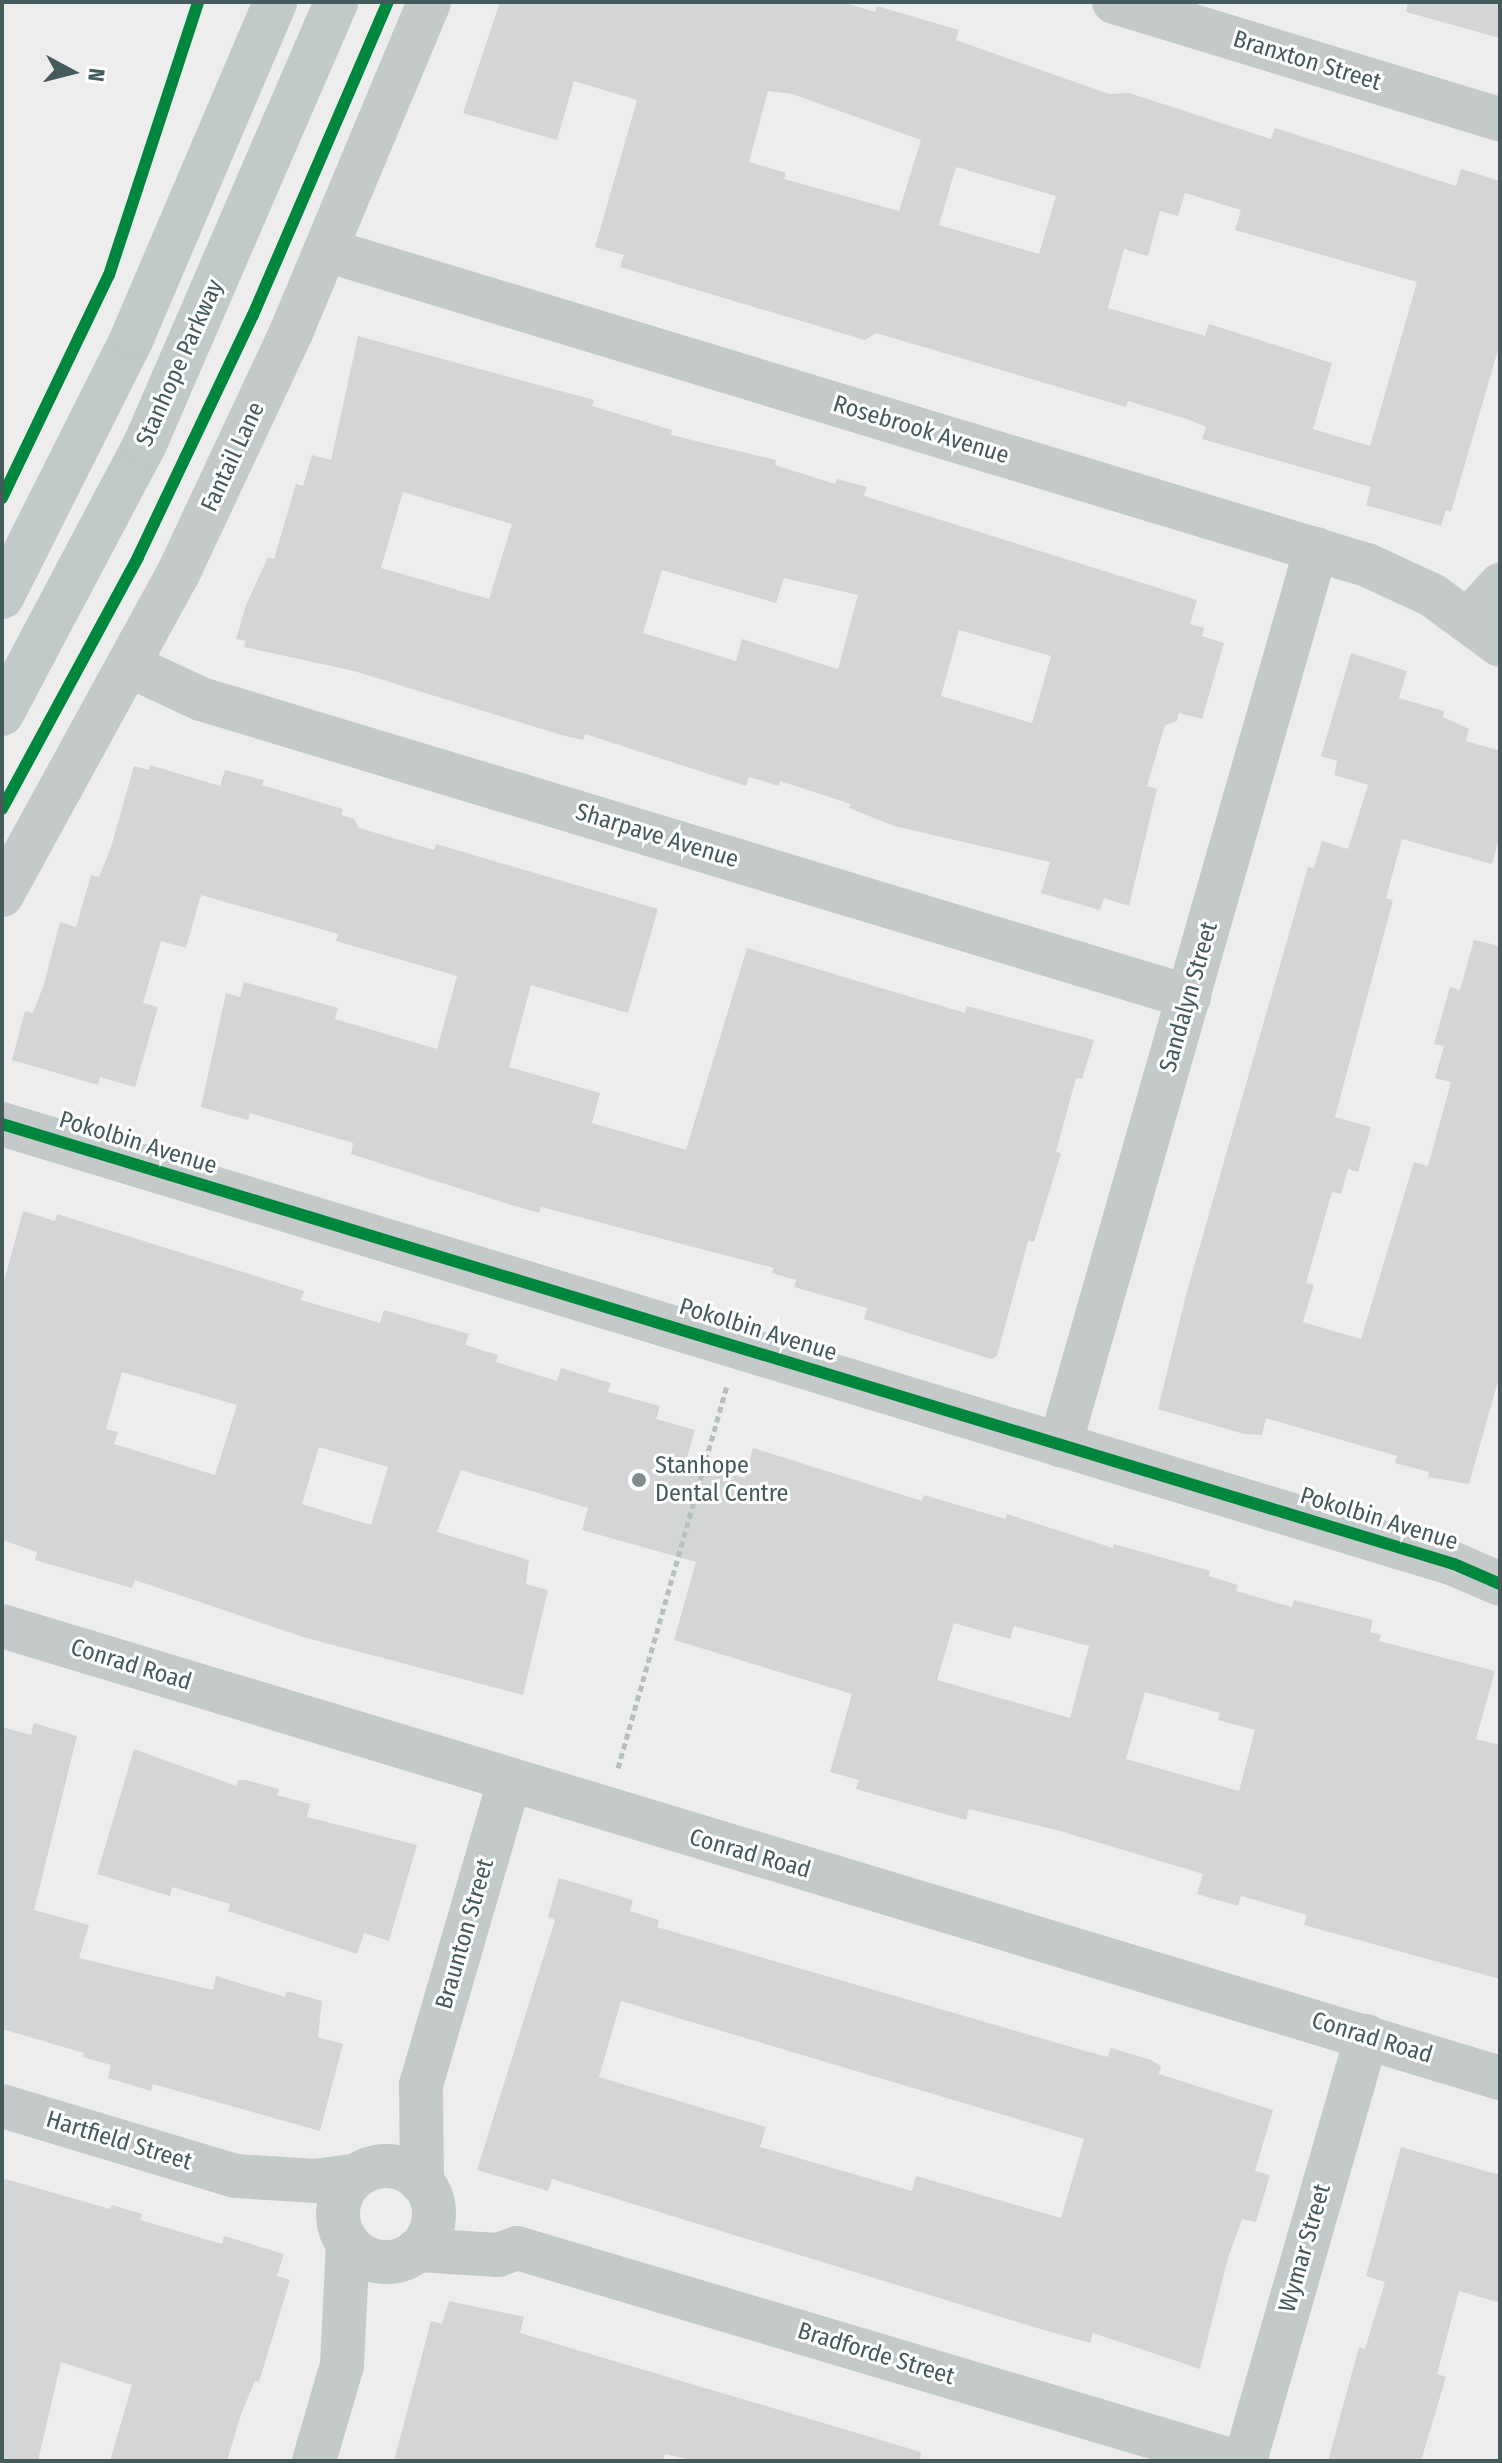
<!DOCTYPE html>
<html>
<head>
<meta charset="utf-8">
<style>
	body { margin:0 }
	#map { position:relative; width:1502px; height:2463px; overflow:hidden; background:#eeedee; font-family:"Fira Sans Condensed",sans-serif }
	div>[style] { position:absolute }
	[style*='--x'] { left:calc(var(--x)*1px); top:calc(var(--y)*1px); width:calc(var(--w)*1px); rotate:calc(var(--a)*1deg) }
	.building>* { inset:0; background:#d4d5d6 }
	.path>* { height:5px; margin-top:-2.5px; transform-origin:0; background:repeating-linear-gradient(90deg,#b5c2b8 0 6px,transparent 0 10px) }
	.minor>* { height:44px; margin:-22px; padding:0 22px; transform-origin:22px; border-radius:22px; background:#c4caca }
	.minor>.ring { margin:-22px; padding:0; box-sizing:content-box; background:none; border:44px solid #c4caca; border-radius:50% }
	.major>* { height:44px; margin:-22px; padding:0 22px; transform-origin:22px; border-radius:22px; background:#c2c9c9 }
	.cycleway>* { height:12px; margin:-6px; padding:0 6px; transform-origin:6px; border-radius:6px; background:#00873e }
	.dots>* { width:22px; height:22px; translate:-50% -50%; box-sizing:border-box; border:4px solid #fff; border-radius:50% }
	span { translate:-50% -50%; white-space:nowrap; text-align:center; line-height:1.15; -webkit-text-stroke:6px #fff; paint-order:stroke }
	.street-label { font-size:24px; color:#455a5a }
	.poi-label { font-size:24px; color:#455a5a }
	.left { translate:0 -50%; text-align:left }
	.frame { position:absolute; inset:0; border:4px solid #455a5a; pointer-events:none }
	.north { position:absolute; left:32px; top:32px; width:80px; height:80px; -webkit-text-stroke:6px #fff; paint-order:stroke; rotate:97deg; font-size:22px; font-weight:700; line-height:32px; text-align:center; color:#455a5a }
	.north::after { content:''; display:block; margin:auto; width:28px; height:36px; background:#455a5a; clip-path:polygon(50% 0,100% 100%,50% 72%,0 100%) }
</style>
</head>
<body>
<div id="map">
	<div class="building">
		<div style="clip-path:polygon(evenodd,500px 2px,843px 2px,875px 12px,877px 6px,959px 30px,956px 40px,1109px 94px,1129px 93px,1271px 139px,1275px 128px,1456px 186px,1461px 169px,1500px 181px,1500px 343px,1451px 512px,1446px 510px,1441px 526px,1366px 505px,1371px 487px,1202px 439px,1206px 427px,1190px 420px,1128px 401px,1126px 407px,876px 333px,865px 340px,620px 267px,624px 255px,595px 247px,637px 100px,574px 81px,557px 140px,463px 113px,500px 2px,768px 91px,792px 94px,921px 140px,899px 211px,784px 179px,786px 173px,749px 162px,768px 91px,500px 2px,956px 167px,1056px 196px,1039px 254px,939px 225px,956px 167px,500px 2px,1185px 193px,1241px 210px,1235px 230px,1417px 282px,1370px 446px,1313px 429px,1332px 363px,1209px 324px,1205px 336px,1108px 308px,1124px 249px,1148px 256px,1160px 211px,1178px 216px,1185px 193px)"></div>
		<div style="clip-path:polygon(1408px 2px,1500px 2px,1500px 38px,1406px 12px)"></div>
		<div style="clip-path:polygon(evenodd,358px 336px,594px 400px,592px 406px,672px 430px,671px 435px,776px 460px,775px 465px,835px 484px,837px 479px,867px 487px,864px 496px,1197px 600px,1190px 624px,1204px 628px,1202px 636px,1224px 643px,1202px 719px,1179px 713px,1177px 721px,1165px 725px,1147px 786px,1157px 789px,1129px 906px,1104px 898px,1100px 910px,1041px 893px,1050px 862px,894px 826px,849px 808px,851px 804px,780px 781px,779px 786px,749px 777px,746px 786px,585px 734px,583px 740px,561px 735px,354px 671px,244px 647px,246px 641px,236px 639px,246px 605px,268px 557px,274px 559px,296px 484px,303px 486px,312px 455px,331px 460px,358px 336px,403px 492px,512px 524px,489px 599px,381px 568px,403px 492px,358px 336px,662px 570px,776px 603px,784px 578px,858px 595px,838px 669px,742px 639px,736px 661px,643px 633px,662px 570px,358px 336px,959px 630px,1051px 656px,1032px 723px,941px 696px,959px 630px)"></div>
		<div style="clip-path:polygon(1351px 653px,1407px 671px,1399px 698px,1444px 711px,1443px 717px,1469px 729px,1466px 741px,1500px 751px,1500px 835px,1492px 864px,1402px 839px,1386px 898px,1393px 900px,1335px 1117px,1371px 1127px,1358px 1172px,1348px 1169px,1341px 1194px,1332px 1192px,1306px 1283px,1314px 1285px,1303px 1322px,1361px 1339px,1414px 1162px,1428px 1166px,1451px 1082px,1435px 1078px,1444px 1046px,1434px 1044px,1450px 987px,1460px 990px,1474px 940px,1500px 946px,1500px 1374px,1469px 1484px,1428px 1477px,1429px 1472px,1395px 1463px,1397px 1456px,1266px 1418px,1262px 1435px,1244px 1434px,1158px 1409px,1187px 1291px,1308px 867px,1314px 868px,1322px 841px,1348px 849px,1368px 785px,1334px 775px,1337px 761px,1321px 756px)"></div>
		<div style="clip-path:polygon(150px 765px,220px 786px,225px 770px,264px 780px,262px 785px,343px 809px,341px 815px,354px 819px,359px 828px,434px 850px,436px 844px,658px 909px,628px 1013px,531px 985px,509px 1067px,600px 1093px,592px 1123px,686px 1150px,747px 948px,965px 1013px,967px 1006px,1094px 1040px,1082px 1079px,1076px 1078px,1056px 1152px,1061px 1153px,1034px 1242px,1028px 1241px,997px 1356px,991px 1359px,864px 1319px,867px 1308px,794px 1287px,796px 1280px,772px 1273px,774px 1268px,541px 1207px,539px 1213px,505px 1203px,351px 1154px,353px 1143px,250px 1113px,248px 1120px,201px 1107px,226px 993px,240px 997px,244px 982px,338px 1008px,335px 1019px,437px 1049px,457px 976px,336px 941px,338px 934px,201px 895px,186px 948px,161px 941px,143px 1003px,158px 1007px,135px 1087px,100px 1077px,98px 1085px,12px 1060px,25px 1011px,33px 1013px,44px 984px,60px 922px,76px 927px,91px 875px,99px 877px,111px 847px,134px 766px,149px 770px)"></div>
		<div style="clip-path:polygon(evenodd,23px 1211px,55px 1221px,57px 1214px,304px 1291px,301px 1300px,380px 1323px,384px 1310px,469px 1334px,465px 1345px,498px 1355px,496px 1362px,557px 1381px,561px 1368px,611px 1383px,608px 1392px,660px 1406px,656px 1419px,695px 1430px,686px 1461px,745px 1478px,753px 1448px,922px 1501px,924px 1495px,1005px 1519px,1007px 1514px,1113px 1548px,1114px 1544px,1210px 1571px,1209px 1576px,1238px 1585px,1236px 1591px,1292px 1607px,1294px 1600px,1373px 1620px,1370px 1632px,1381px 1635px,1379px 1641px,1495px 1671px,1476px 1739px,1500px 1745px,1500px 1979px,1304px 1925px,1307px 1915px,1241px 1896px,1238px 1906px,1197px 1894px,1203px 1874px,1060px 1831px,969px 1809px,966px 1820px,856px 1789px,859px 1780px,830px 1772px,852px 1694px,674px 1640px,696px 1562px,582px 1530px,588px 1508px,461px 1470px,437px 1532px,529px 1560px,526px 1584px,548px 1590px,523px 1695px,303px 1637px,135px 1580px,132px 1588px,35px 1560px,37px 1552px,2px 1540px,2px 1289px,23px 1211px,122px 1372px,237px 1405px,215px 1475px,114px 1444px,118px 1432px,106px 1429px,122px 1372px,23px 1211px,319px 1447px,388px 1467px,371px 1525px,302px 1504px,319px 1447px,23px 1211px,954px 1623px,1010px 1639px,1014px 1626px,1089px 1646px,1070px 1718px,937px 1680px,954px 1623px,23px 1211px,1145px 1692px,1220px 1713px,1218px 1720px,1255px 1730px,1239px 1791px,1126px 1759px,1145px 1692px)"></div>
		<div style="clip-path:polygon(34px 1723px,77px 1736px,34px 1910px,89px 1925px,79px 1958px,213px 1990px,216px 1976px,285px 1997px,287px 1991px,322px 2001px,318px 2037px,343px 2044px,320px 2131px,153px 2084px,151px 2091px,108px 2078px,111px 2065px,83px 2057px,84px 2053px,2px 2029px,2px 1727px,31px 1735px)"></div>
		<div style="clip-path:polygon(134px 1749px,236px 1786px,238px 1780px,246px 1780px,279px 1789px,277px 1795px,310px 1804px,307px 1817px,417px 1845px,389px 1941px,364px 1933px,357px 1954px,228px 1911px,230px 1904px,172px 1887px,170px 1896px,97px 1874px)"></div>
		<div style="clip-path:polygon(evenodd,559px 1878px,633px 1900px,630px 1911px,659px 1920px,657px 1927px,1075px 2048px,1108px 2057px,1111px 2048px,1151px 2060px,1161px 2066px,1159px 2074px,1273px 2110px,1255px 2171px,1270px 2175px,1256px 2222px,1242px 2219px,1228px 2258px,1200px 2369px,1093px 2333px,1090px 2343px,1037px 2328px,552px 2179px,548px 2191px,477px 2170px,555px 1920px,548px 1917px,559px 1878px,621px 2001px,1084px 2139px,1061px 2218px,916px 2176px,912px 2191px,760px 2147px,766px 2127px,599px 2077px,621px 2001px)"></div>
		<div style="clip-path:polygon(1401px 2147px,1500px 2175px,1500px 2303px,1459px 2291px,1437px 2374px,1446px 2377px,1421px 2461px,1328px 2461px,1359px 2347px,1365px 2349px,1385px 2282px,1366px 2276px)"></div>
		<div style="clip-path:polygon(2px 2178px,110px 2209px,112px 2205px,142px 2214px,140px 2220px,222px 2244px,224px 2236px,284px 2254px,277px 2276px,290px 2280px,259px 2382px,255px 2381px,241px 2414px,227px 2461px,110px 2461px,132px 2385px,61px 2362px,38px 2461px,2px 2461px)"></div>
		<div style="clip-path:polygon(449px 2301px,524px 2317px,520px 2333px,921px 2452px,920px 2461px,695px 2461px,665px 2454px,663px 2461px,394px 2461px,431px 2321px,442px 2324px)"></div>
	</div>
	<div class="path">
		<div style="--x:618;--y:1768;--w:398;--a:-74.1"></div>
	</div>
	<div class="minor">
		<div style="--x:1114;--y:2;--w:403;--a:16.9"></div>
		<div style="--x:326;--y:250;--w:1088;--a:16.84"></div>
		<div style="--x:1367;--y:565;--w:72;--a:24.8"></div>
		<div style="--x:1432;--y:595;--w:84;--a:36.3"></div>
		<div style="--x:1469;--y:619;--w:46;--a:-47.6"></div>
		<div style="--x:128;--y:665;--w:81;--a:25"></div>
		<div style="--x:201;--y:699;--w:1032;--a:16.78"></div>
		<div style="--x:2;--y:895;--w:364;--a:-61.3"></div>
		<div style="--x:177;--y:576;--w:272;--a:-64.9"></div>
		<div style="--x:292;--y:330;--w:355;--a:-67.3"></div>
		<div style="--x:2;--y:1124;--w:1517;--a:16.86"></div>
		<div style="--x:1454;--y:1564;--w:50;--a:23.5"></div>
		<div style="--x:1060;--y:1445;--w:932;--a:-74.05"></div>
		<div style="--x:2;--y:1626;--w:1565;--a:16.79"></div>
		<div style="--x:2;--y:2106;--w:244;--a:16.7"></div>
		<div style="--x:236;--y:2176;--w:80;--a:3.6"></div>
		<div style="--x:316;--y:2181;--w:42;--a:-8.1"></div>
		<div class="ring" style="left:338px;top:2166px;width:52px;height:52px"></div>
		<div style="--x:422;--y:2183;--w:98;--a:-90.6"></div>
		<div style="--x:421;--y:2085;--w:315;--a:-73.8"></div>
		<div style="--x:417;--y:2250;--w:81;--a:3.5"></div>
		<div style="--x:498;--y:2255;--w:20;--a:-20"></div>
		<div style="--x:517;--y:2248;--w:748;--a:16.55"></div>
		<div style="--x:314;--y:2461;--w:100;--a:-73.7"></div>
		<div style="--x:342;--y:2365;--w:122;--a:-87.2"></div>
		<div style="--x:1245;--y:2461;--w:442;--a:-74"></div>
	</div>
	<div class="major">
		<div style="--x:2;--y:597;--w:290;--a:-63.3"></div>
		<div style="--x:132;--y:338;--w:365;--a:-66.9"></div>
		<div style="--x:2;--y:714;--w:306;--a:-62.1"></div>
		<div style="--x:145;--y:444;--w:482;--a:-66.6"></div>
	</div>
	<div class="cycleway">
		<div style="--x:2;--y:498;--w:247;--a:-64.4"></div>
		<div style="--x:109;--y:275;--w:287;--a:-71.9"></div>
		<div style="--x:2;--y:809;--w:286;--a:-61.6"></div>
		<div style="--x:138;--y:557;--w:268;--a:-64.6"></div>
		<div style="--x:253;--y:315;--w:341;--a:-66.7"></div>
		<div style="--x:2;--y:1124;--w:1517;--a:16.86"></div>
		<div style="--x:1454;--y:1564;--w:50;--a:23.5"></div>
	</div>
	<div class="dots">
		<div style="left:639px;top:1480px;background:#808d8e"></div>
	</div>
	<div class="street-label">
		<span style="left:1307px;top:61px;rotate:17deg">Branxton Street</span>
		<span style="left:180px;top:363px;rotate:-66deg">Stanhope Parkway</span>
		<span style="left:921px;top:430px;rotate:17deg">Rosebrook Avenue</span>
		<span style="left:233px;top:457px;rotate:-65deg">Fantail Lane</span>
		<span style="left:657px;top:836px;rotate:17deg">Sharpave Avenue</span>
		<span style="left:1189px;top:997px;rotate:-74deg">Sandalyn Street</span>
		<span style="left:138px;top:1143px;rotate:17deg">Pokolbin Avenue</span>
		<span style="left:758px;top:1330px;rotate:17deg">Pokolbin Avenue</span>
		<span style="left:1379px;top:1519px;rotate:17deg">Pokolbin Avenue</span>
		<span style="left:131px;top:1665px;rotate:17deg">Conrad Road</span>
		<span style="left:750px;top:1854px;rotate:16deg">Conrad Road</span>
		<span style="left:465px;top:1934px;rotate:-74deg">Braunton Street</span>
		<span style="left:1372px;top:2038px;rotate:17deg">Conrad Road</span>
		<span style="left:119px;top:2141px;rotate:17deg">Hartfield Street</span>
		<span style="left:1305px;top:2248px;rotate:-74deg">Wymar Street</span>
		<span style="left:876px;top:2354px;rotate:17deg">Bradforde Street</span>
	</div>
	<div class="poi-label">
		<span class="left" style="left:655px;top:1480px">Stanhope<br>Dental Centre</span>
	</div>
	<div class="frame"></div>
	<div class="north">N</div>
</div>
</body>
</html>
